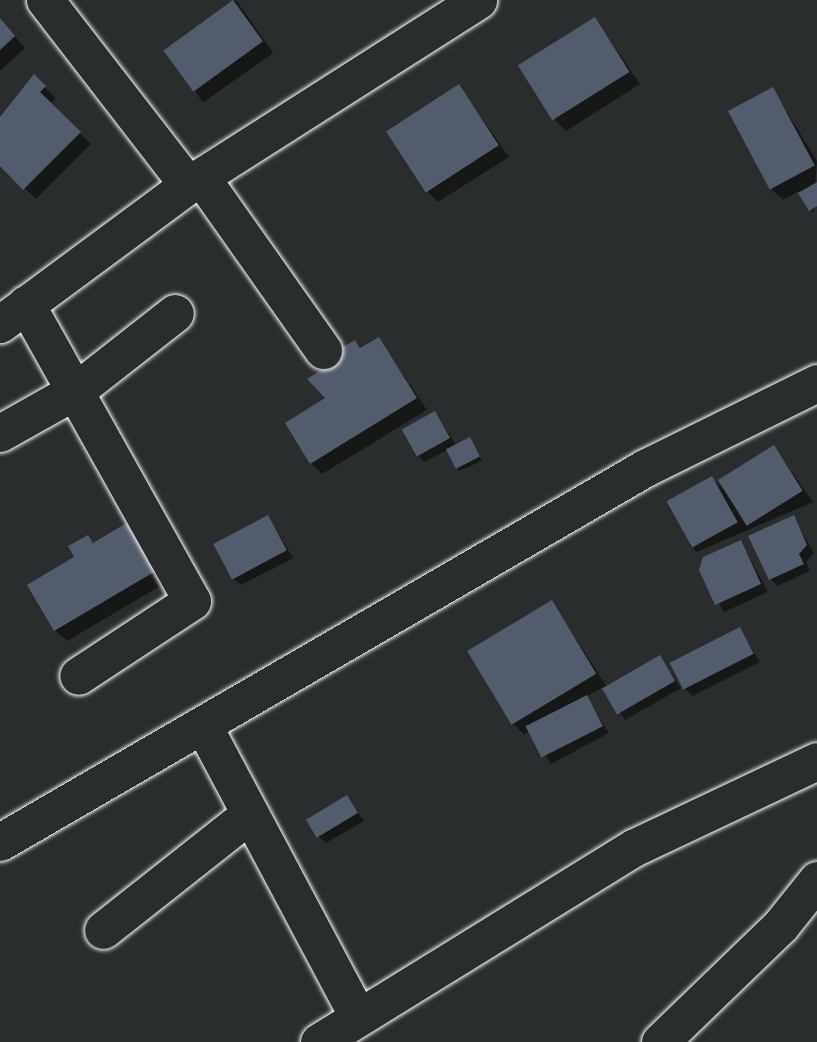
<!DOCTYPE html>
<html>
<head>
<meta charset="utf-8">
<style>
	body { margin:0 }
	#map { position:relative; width:817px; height:1042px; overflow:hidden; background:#2a2d2e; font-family:"Comic Neue",sans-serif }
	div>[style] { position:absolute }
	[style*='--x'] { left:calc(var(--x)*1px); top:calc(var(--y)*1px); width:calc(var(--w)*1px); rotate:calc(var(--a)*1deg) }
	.shadow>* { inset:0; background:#0007; transform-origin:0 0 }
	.building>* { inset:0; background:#535c6c; transform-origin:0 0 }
	.roads { filter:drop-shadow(0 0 2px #fff) drop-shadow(0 0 2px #fff) }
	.minor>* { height:37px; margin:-18.5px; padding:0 18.5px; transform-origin:18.5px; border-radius:18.5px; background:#2a2d2e }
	span { translate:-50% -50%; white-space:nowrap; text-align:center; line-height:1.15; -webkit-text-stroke:7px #2a2d2e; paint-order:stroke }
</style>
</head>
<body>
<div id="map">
	<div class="shadow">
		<div style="left:236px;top:0;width:65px;height:86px;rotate:55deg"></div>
		<div style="clip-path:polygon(0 19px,25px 48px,0 71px)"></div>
		<div style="clip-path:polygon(595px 19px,640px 84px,566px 131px,555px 120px)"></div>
		<div style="clip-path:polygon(34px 77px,56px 98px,50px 104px,91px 144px,36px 199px,0 164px,0 119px)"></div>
		<div style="clip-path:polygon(459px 86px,509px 157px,438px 202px,427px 191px)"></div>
		<div style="clip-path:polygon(773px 89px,817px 161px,813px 213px,799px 191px,783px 200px,771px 189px)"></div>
		<div style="clip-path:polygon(379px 339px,427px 410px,322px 474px,311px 463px,344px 358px,355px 342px,362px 349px)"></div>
		<div style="clip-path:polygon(435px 413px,456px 445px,470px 439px,482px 461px,459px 471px,447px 450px,424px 462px,417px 454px)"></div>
		<div style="clip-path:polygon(774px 447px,813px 502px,697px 552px,689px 545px,712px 478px,724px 490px)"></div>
		<div style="clip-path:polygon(268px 517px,293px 558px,241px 585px,233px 578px)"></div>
		<div style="clip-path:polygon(793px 517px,814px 553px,806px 562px,810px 571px,778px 586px,770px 579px)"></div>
		<div style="clip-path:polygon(87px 537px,94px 544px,191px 568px,67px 641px,55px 630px)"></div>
		<div style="clip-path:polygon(741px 542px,768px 592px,724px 612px,701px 570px)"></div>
		<div style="clip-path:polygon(552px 602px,607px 687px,659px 657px,681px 688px,625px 720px,603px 687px,586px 697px,609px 733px,551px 764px,530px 731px,524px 734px,512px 723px)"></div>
		<div style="clip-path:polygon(739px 629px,760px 662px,693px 696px,685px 689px)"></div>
		<div style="clip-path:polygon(347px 797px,364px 821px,326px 843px,318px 836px)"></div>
	</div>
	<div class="building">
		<div style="left:233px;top:0;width:51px;height:86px;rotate:54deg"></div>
		<div style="left:595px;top:17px;width:65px;height:91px;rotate:58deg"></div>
		<div style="clip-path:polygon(0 18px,15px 36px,0 50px)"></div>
		<div style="clip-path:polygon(34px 74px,46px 86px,40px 92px,81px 132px,23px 190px,0 166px,0 117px)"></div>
		<div style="left:459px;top:84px;width:73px;height:87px;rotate:57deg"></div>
		<div style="left:773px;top:87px;width:89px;height:51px;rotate:62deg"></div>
		<div style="clip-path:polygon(817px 182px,817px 206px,809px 211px,798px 193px)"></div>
		<div style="clip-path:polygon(379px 337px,417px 398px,310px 464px,285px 423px,325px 398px,307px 379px,341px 357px,337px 350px,355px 340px,360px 348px)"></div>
		<div style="left:435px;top:411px;width:31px;height:38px;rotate:61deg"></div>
		<div style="left:470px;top:437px;width:22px;height:27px;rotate:63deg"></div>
		<div style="left:774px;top:445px;width:54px;height:66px;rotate:58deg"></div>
		<div style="left:712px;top:476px;width:53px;height:52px;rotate:61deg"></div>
		<div style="clip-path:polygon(152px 508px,181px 556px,54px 631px,27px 585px,74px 557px,68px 546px,88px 535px,93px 543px)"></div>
		<div style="left:268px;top:515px;width:40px;height:62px;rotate:62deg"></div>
		<div style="clip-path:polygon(794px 515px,807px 545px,799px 554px,804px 564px,769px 580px,748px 536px)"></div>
		<div style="clip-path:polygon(741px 540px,761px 584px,715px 605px,699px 570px,703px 557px)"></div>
		<div style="left:552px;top:600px;width:86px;height:99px;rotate:59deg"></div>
		<div style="left:740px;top:627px;width:30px;height:79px;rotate:63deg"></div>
		<div style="left:660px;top:655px;width:30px;height:67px;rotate:60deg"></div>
		<div style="left:587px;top:695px;width:35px;height:69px;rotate:63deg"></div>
		<div style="left:347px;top:795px;width:21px;height:48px;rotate:59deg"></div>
	</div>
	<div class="roads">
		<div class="minor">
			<div style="--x:45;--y:0;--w:234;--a:52.3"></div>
			<div style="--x:188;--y:185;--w:344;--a:-32.5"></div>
			<div style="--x:201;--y:177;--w:212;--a:54.8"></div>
			<div style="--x:26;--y:304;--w:340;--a:60.8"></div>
			<div style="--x:192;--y:601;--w:136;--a:146.7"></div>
			<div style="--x:0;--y:324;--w:234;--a:-36.5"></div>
			<div style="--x:0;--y:433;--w:90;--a:-29.4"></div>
			<div style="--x:78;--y:389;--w:123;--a:-38.1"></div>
			<div style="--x:205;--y:729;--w:326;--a:62"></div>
			<div style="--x:0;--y:842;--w:746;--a:-30.11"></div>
			<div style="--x:645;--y:468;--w:192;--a:-26.3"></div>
			<div style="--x:103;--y:930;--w:187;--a:-38.3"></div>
			<div style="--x:319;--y:1042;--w:371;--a:-31.7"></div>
			<div style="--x:635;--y:847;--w:201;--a:-25.3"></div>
			<div style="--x:660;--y:1042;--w:168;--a:-44"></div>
			<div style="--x:781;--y:925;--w:58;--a:-51.3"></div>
		</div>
	</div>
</div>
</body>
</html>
